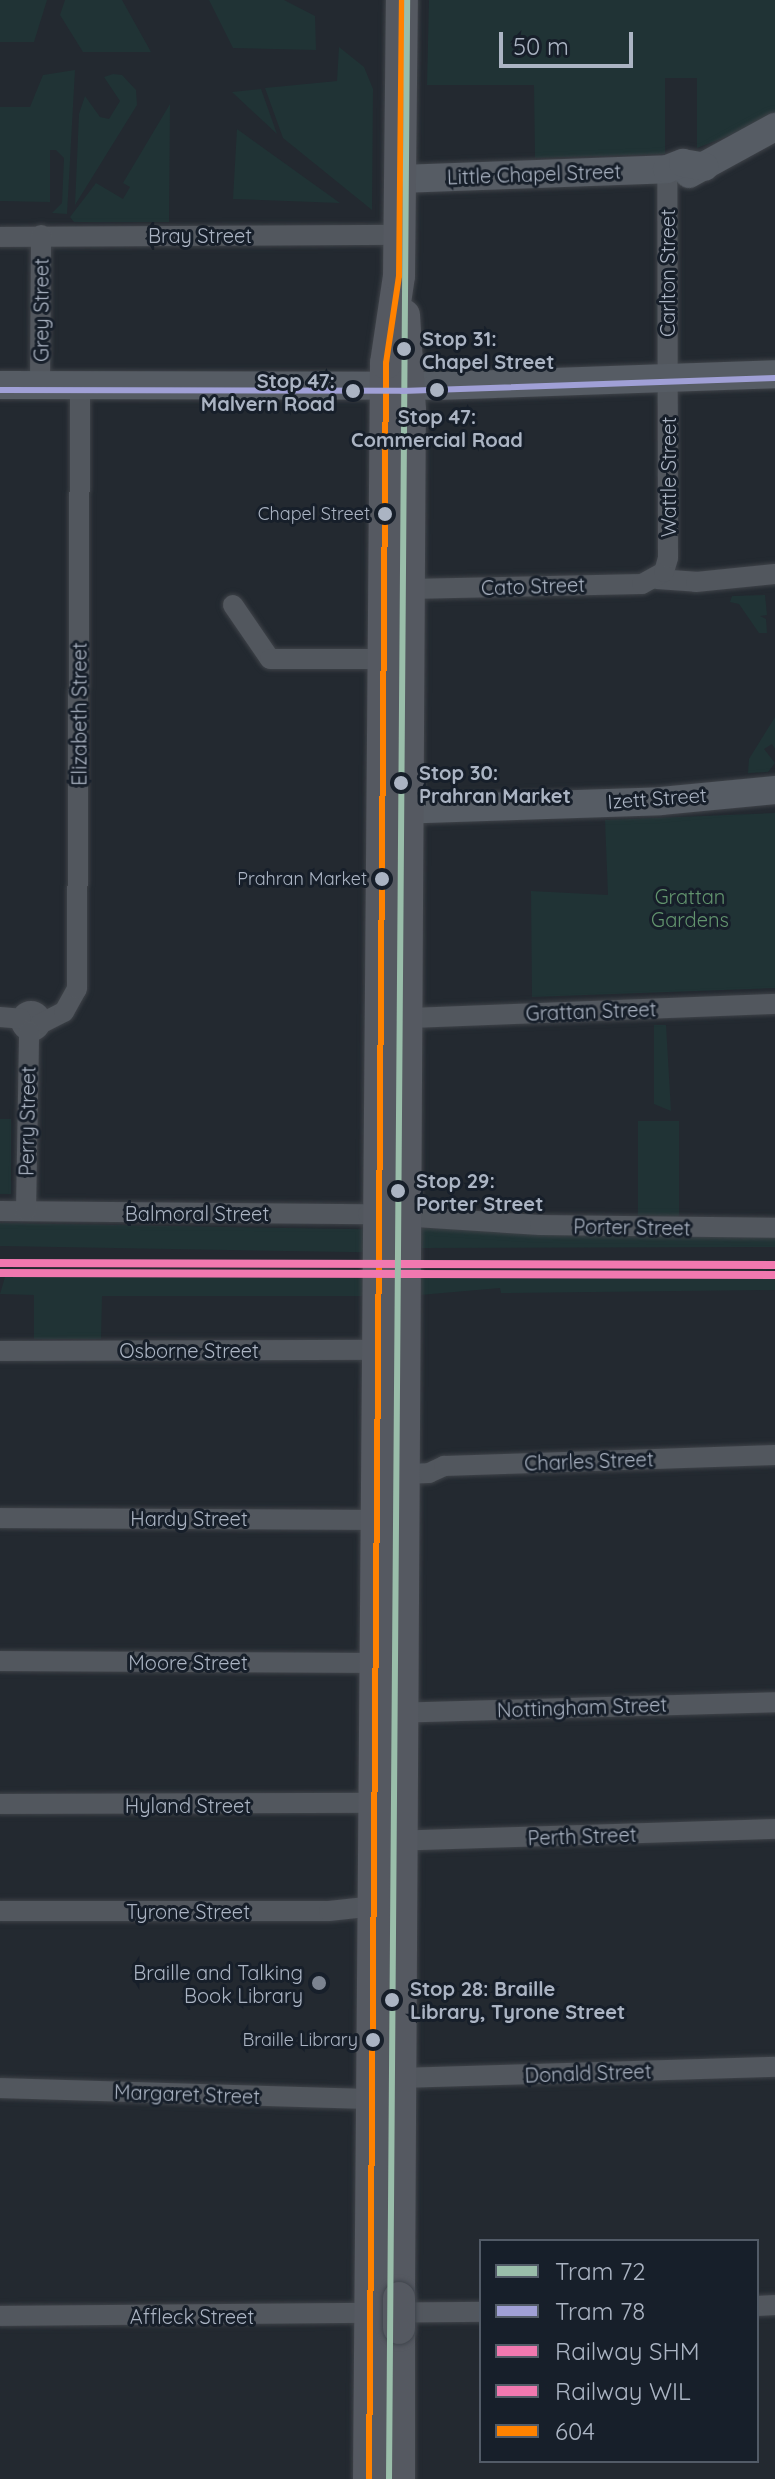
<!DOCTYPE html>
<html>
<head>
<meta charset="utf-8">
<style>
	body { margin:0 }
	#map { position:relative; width:775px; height:2479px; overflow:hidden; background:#232930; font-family:Quicksand,sans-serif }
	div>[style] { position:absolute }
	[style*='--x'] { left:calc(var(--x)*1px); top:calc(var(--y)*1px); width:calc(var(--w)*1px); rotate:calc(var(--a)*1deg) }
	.green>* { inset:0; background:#203335; transform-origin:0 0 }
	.roads { filter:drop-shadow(0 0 2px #3f4349) drop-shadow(0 0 2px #3f4349) }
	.street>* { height:20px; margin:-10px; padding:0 10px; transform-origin:10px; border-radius:10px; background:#52575e }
	.street>.ring { margin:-10px; padding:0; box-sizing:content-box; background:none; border:20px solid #52575e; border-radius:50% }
	.secondary>* { height:28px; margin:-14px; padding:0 14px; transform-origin:14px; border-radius:14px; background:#565c64 }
	.primary>* { height:32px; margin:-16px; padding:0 16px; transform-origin:16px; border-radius:16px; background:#555961 }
	.bridges { filter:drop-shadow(0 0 2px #40454d) drop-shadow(0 0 2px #40454d) }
	.primary-bridge>* { height:32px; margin:-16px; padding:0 16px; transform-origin:16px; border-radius:16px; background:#555961 }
	.bus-1>* { height:6px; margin:-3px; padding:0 3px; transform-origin:3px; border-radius:3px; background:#ff8200 }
	.rail-1>* { height:8px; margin:-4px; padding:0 4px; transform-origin:4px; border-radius:4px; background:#f178af }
	.rail-2>* { height:8px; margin:-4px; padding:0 4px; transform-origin:4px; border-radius:4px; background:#f178af }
	.tram-1>* { height:6px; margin:-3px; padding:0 3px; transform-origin:3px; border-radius:3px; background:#9abeaa }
	.tram-2>* { height:6px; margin:-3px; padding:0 3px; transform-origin:3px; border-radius:3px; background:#a0a0d6 }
	.dots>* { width:22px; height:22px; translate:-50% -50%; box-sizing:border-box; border:4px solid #171f2a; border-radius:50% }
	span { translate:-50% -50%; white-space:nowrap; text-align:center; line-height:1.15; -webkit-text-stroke:6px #171f2a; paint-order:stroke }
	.bus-label { font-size:18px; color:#abb4c3 }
	.right { translate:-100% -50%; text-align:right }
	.street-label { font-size:20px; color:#abb4c3 }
	.stop-label { font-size:20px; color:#abb4c3; font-weight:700 }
	.left { translate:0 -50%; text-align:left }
	.park-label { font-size:20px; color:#62946e }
	.poi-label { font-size:20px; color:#abb4c3 }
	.legend { position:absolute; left:479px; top:2239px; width:280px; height:224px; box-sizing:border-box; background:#171f2a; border:2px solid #525b67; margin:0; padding:10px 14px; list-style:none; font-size:24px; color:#abb4c3 }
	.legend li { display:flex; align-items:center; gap:16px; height:40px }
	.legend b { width:40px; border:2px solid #525b67 }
	.scale { position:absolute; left:499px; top:32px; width:134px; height:36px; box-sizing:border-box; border:4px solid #abb4c3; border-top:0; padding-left:10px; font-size:24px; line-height:28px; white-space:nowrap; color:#abb4c3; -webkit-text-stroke:6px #171f2a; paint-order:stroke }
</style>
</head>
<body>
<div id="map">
	<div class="green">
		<div style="clip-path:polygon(0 0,47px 0,34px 42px,0 42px)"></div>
		<div style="clip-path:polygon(65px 0,122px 0,151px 52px,83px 52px,60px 15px)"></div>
		<div style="clip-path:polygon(209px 0,284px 0,315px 16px,316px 50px,233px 48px)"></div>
		<div style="clip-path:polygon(429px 0,775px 0,775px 118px,697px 148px,697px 78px,665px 78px,665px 154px,535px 158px,534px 85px,427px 85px)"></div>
		<div style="clip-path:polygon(339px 47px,364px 67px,373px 89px,372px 210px,283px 138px,265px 88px,337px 81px)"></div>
		<div style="clip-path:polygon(75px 70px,67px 214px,52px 213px,62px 203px,64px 158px,56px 150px,50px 150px,50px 202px,0 201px,0 107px,30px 107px,43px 75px)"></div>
		<div style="clip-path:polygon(113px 74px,122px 75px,136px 90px,137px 105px,75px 205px,79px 114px,85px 96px,100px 117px,109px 119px,120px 101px,104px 77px)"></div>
		<div style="clip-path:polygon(261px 89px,277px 134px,232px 92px)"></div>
		<div style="clip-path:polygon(170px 104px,169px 222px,74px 222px,70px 217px,96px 183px,123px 199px,130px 187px,123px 183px)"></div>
		<div style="clip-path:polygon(237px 129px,340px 203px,233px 199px)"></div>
		<div style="clip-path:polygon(765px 595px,767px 615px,760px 616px,766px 619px,767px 633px,759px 633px,739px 604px,730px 602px,732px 596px)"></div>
		<div style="clip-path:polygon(775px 717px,775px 749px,772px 744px,764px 749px,775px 763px,768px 772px,748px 773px,749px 759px)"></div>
		<div style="clip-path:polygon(775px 813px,775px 988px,532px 997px,531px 891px,608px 895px,605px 820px)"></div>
		<div style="clip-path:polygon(654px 1025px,666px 1025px,671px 1111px,654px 1104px)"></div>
		<div style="left:0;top:1119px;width:11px;height:75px"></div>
		<div style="left:679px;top:1121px;width:96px;height:41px;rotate:90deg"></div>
		<div style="left:0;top:1223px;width:365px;height:23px;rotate:1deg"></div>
		<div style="clip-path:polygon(420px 1228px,775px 1235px,775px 1247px,420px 1248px)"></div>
		<div style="clip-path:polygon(0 1270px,365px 1270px,364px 1296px,102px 1296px,101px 1339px,34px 1339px,34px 1295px,0 1294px,5px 1277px)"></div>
		<div style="clip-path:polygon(420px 1270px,775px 1271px,775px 1290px,501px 1293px,500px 1288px,420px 1295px)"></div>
	</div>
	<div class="roads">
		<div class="street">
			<div style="--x:0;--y:237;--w:400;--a:-0.3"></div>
			<div style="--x:40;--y:386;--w:151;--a:-89.6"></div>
			<div style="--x:657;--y:579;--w:39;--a:4"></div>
			<div style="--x:696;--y:582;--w:79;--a:-5.8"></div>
			<div style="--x:409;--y:589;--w:233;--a:-1.2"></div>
			<div style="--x:642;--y:584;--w:25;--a:-29"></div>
			<div style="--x:664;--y:572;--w:15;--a:-74"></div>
			<div style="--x:668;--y:558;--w:389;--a:-90.1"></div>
			<div style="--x:233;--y:605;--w:65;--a:55.6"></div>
			<div style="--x:270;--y:659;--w:115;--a:0"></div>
			<div class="ring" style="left:21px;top:1011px;width:0;height:0"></div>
			<div style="--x:0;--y:1017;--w:21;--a:5"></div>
			<div style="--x:408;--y:1018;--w:367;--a:-2.2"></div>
			<div style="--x:40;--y:1024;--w:27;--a:-27"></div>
			<div style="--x:64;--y:1012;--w:26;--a:-61"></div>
			<div style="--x:77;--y:989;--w:603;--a:-89.71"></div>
			<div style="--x:0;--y:1211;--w:368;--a:0.5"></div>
			<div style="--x:368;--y:1214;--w:172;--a:3.7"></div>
			<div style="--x:540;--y:1225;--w:235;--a:0.7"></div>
			<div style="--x:26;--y:1211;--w:180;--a:-89"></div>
			<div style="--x:0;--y:1351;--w:379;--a:-0.2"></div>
			<div style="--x:404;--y:1474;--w:25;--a:-2"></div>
			<div style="--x:429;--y:1473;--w:17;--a:-25"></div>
			<div style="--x:444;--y:1466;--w:331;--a:-1.9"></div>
			<div style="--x:0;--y:1518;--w:378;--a:0.3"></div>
			<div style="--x:0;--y:1661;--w:375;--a:0.3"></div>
			<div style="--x:391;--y:1713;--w:384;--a:-1.6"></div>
			<div style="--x:0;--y:1804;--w:375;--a:-0.2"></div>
			<div style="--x:391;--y:1841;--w:384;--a:-1.8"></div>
			<div style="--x:0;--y:1911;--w:329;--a:0"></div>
			<div style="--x:329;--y:1911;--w:46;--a:-6.2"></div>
			<div style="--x:401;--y:2078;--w:374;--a:-1.7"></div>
			<div style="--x:0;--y:2088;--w:375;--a:1.7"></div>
			<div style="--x:757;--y:2306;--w:18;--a:-3"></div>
			<div style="--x:0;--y:2316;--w:481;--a:-0.5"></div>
		</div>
		<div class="secondary">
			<div style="--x:689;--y:174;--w:98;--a:-28.7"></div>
			<div style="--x:400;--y:179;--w:267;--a:-2.1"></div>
			<div style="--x:667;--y:169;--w:17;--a:-21"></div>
			<div style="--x:683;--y:163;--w:22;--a:10"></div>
			<div style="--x:0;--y:385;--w:437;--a:0.1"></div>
			<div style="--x:437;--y:386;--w:338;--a:-2"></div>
			<div style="--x:396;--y:810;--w:265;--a:-1.9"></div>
			<div style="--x:661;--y:801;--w:115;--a:-5.5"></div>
		</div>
		<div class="primary">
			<div style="--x:399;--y:2298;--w:1888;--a:-89.67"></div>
			<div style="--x:410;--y:410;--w:95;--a:-93.6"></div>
			<div style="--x:369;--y:2479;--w:2116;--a:-89.54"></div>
			<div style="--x:386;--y:363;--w:88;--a:-81.5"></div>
			<div style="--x:399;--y:276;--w:276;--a:-89.4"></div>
			<div style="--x:399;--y:2479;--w:151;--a:-90"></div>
		</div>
	</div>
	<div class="bridges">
		<div class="primary-bridge">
			<div style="--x:399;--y:2328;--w:30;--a:-90"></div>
		</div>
	</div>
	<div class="bus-1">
		<div style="--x:369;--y:2479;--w:2116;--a:-89.54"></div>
		<div style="--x:386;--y:363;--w:88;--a:-81.5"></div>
		<div style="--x:399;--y:276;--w:276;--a:-89.4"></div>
	</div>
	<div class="rail-1">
		<div style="--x:0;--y:1263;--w:775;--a:0.15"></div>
	</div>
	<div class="rail-2">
		<div style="--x:0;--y:1273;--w:775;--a:0.15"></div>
	</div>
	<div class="tram-1">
		<div style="--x:389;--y:2479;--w:2479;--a:-89.58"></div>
	</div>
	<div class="tram-2">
		<div style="--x:0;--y:390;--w:402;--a:0.1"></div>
		<div style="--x:402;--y:391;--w:373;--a:-2"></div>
	</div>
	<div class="dots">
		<div style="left:404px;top:349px;background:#abb4c3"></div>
		<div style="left:437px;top:390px;background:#abb4c3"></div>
		<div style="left:353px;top:391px;background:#abb4c3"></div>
		<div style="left:385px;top:514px;background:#abb4c3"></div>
		<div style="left:401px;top:783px;background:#abb4c3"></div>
		<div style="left:382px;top:879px;background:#abb4c3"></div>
		<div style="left:398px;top:1191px;background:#abb4c3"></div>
		<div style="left:319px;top:1983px;background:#7b8390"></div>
		<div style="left:392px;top:2000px;background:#abb4c3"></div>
		<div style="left:373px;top:2040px;background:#abb4c3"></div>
	</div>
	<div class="bus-label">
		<span class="right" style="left:370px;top:514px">Chapel Street</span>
		<span class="right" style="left:367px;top:879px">Prahran Market</span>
		<span class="right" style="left:358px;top:2040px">Braille Library</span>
	</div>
	<div class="street-label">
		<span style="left:534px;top:174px;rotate:-2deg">Little Chapel Street</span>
		<span style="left:200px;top:235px">Bray Street</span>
		<span style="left:667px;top:273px;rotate:-90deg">Carlton Street</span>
		<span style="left:41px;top:310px;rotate:-90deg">Grey Street</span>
		<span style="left:668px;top:477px;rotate:-90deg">Wattle Street</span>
		<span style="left:533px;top:586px;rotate:-2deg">Cato Street</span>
		<span style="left:79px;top:714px;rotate:-90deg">Elizabeth Street</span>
		<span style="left:657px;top:798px;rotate:-4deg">Izett Street</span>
		<span style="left:591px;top:1011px;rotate:-2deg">Grattan Street</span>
		<span style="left:27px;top:1121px;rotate:-89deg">Perry Street</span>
		<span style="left:197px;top:1213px">Balmoral Street</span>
		<span style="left:632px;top:1227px;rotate:1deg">Porter Street</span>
		<span style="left:189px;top:1350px">Osborne Street</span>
		<span style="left:589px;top:1461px;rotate:-2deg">Charles Street</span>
		<span style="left:189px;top:1518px">Hardy Street</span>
		<span style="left:188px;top:1662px">Moore Street</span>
		<span style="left:582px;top:1707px;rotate:-2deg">Nottingham Street</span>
		<span style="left:188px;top:1805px">Hyland Street</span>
		<span style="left:582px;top:1836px;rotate:-2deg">Perth Street</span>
		<span style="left:188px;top:1911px">Tyrone Street</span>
		<span style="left:588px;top:2073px;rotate:-2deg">Donald Street</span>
		<span style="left:187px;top:2094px;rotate:2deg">Margaret Street</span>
		<span style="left:192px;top:2316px">Affleck Street</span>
	</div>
	<div class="stop-label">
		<span class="left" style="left:422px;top:350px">Stop 31:<br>Chapel Street</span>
		<span class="right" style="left:335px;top:392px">Stop 47:<br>Malvern Road</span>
		<span style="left:437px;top:428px">Stop 47:<br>Commercial Road</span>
		<span class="left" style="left:419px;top:784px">Stop 30:<br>Prahran Market</span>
		<span class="left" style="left:416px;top:1192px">Stop 29:<br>Porter Street</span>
		<span class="left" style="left:410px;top:2000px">Stop 28: Braille<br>Library, Tyrone Street</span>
	</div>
	<div class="park-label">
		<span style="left:690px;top:908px">Grattan<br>Gardens</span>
	</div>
	<div class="poi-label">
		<span class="right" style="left:303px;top:1984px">Braille and Talking<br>Book Library</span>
	</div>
	<ul class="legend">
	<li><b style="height:10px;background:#9abeaa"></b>Tram 72</li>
	<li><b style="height:10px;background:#a0a0d6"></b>Tram 78</li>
	<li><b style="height:10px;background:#f178af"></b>Railway SHM</li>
	<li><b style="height:10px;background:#f178af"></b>Railway WIL</li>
	<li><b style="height:10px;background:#ff8200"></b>604</li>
	</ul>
	<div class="scale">50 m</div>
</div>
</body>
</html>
